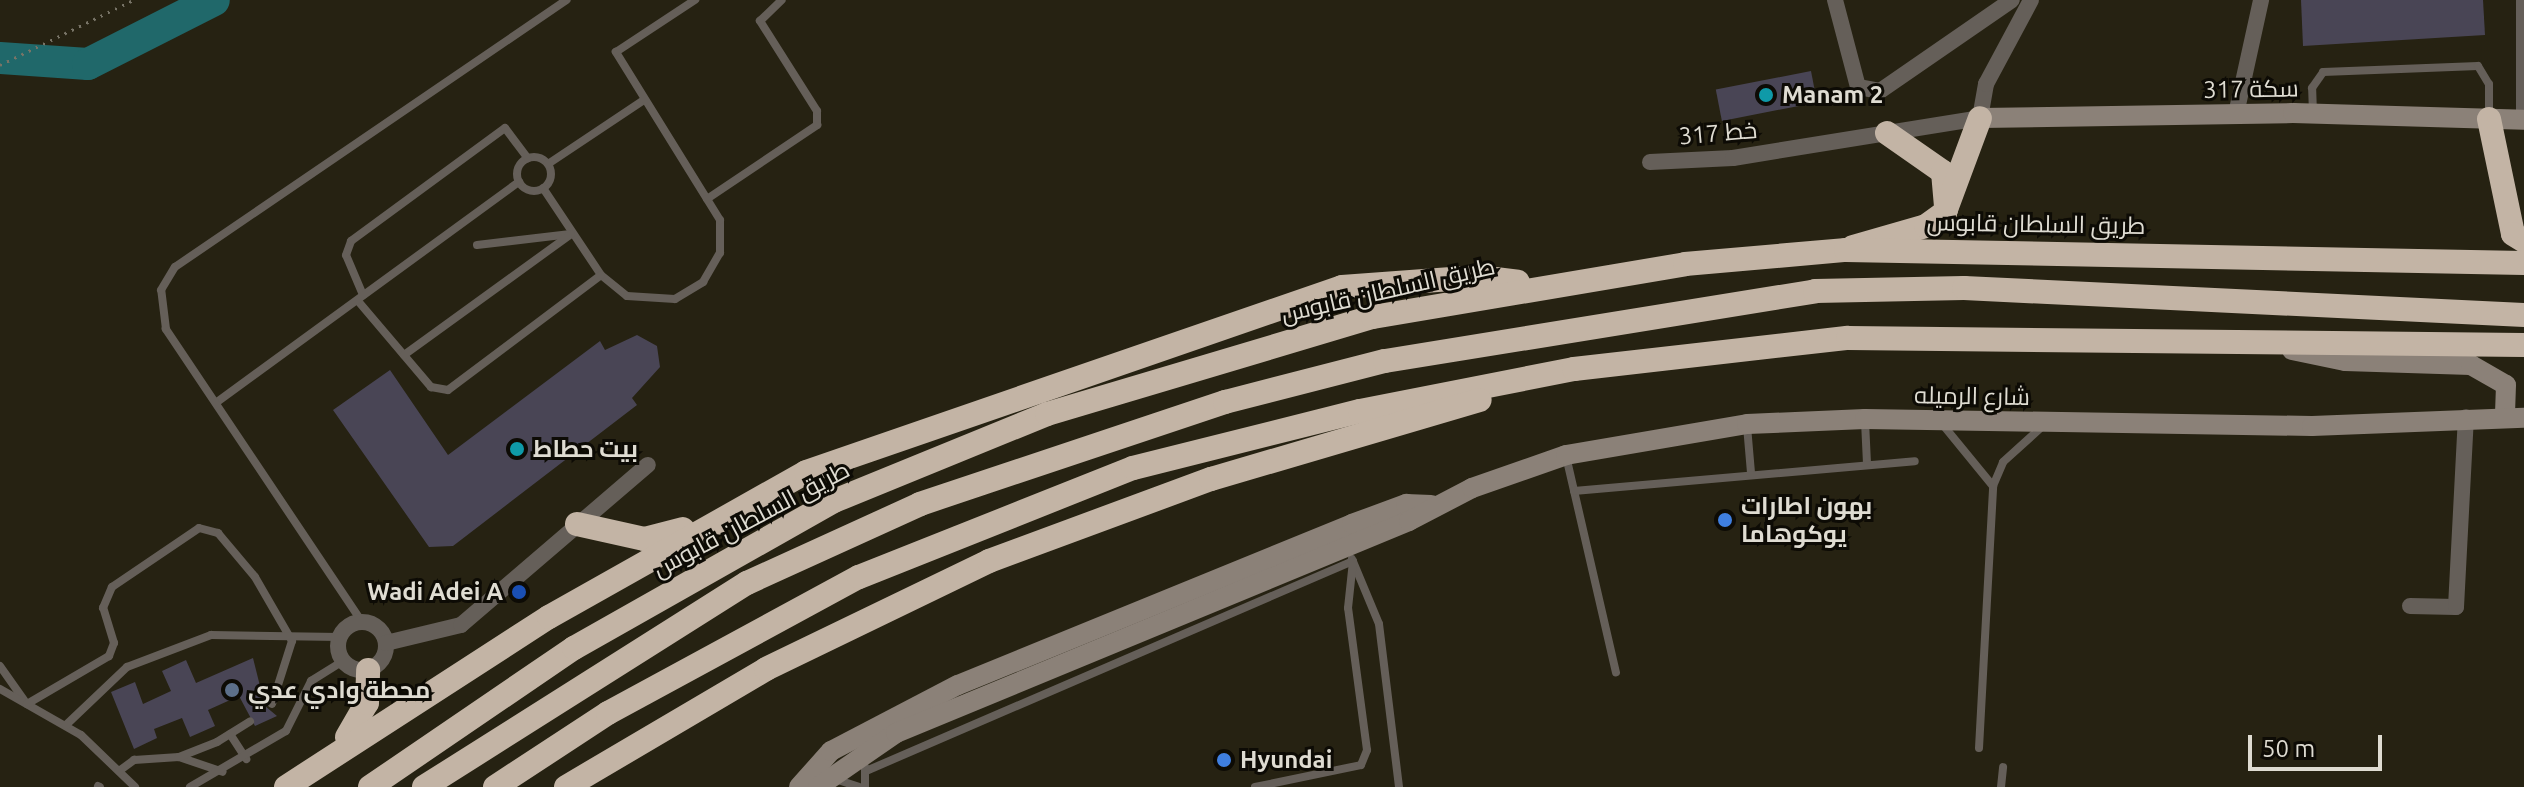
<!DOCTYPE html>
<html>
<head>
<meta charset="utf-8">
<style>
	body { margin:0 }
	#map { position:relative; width:2524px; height:787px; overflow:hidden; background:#262212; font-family:Ubuntu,Cairo,sans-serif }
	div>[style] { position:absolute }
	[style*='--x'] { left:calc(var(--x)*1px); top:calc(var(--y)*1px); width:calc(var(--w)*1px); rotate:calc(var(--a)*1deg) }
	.river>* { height:32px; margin:-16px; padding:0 16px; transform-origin:16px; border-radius:16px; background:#20686a }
	.building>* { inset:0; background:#494555; transform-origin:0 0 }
	.path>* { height:3px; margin-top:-1.5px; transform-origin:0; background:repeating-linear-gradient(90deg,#787467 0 2px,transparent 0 8px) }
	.lane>* { height:8px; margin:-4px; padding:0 4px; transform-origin:4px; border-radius:4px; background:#655f59 }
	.lane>.ring { margin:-4px; padding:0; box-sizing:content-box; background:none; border:8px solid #655f59; border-radius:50% }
	.street>* { height:16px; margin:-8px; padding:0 8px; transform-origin:8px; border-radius:8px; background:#655f59 }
	.street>.ring { margin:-8px; padding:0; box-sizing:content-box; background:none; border:16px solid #655f59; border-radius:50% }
	.secondary>* { height:20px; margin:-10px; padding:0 10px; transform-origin:10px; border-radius:10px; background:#8b8178 }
	.highway>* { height:24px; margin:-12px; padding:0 12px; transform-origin:12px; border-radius:12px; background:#c3b4a5 }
	.dots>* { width:22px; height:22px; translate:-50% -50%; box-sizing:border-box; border:4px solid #0d0b05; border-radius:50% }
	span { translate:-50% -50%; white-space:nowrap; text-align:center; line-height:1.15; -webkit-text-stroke:6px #0d0b05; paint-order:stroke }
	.street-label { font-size:24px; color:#dfdcd2 }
	.poi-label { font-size:24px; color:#dfdcd2; font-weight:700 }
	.left { translate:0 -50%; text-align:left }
	.right { translate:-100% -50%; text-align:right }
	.scale { position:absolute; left:2248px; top:735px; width:134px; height:36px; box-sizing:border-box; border:4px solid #dfdcd2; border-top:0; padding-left:10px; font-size:24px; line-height:28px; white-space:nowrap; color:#dfdcd2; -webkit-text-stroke:6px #0d0b05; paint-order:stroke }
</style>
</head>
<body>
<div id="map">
	<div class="river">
		<div style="--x:0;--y:58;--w:88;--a:3.9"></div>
		<div style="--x:88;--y:64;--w:141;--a:-26.9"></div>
	</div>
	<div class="building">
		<div style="clip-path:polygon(2301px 0,2483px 0,2485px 35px,2303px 46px)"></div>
		<div style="left:1811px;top:71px;width:32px;height:97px;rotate:79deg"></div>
		<div style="clip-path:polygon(637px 335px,657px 346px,660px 367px,632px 398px,637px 405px,453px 546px,429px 547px,333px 410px,390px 370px,448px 455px,600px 341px,605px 350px)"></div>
		<div style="clip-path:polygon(253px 658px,265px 706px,277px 716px,255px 726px,239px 696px,208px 710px,215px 726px,190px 737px,182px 718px,154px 729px,157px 738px,134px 749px,111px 692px,135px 682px,143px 704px,171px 691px,162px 671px,186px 660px,196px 683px)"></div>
	</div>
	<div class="path">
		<div style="--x:0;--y:65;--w:148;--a:-26"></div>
	</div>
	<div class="lane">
		<div style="--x:2313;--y:113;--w:25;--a:-92"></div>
		<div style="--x:2312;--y:88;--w:19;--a:-55"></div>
		<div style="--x:2323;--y:72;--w:155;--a:-2.2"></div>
		<div style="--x:2478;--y:66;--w:21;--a:59"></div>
		<div style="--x:2489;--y:84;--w:34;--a:90"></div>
		<div class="ring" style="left:517px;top:157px;width:26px;height:26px"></div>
		<div style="--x:548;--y:164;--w:115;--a:-33.7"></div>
		<div style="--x:543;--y:188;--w:105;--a:56.3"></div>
		<div style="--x:601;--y:275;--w:33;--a:39"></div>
		<div style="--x:627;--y:296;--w:48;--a:3.6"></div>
		<div style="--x:675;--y:299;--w:33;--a:-31"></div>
		<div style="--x:703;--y:282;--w:34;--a:-60"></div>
		<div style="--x:720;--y:253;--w:33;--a:-90"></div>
		<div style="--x:720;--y:220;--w:198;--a:-121.8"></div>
		<div style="--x:616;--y:52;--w:95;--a:-33.4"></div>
		<div style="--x:707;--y:199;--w:133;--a:-33.9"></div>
		<div style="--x:817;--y:125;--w:14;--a:-90"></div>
		<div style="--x:817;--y:111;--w:107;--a:-122.3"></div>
		<div style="--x:760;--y:21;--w:30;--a:-44"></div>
		<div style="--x:477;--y:245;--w:94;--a:-6.7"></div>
		<div style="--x:363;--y:295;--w:43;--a:-113"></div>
		<div style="--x:346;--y:255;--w:15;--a:-70"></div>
		<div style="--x:351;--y:241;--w:191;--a:-36.3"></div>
		<div style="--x:505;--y:128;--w:38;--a:53"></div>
		<div style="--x:358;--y:301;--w:113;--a:49.7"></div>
		<div style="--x:431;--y:387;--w:17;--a:10"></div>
		<div style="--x:448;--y:390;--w:191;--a:-36.9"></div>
		<div style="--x:404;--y:355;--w:206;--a:-35.9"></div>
		<div style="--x:217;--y:402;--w:374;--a:-36.1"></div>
		<div style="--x:1865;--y:421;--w:43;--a:87.3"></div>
		<div style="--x:1943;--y:425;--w:79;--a:50.7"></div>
		<div style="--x:1747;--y:426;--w:47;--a:85.1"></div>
		<div style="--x:1566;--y:456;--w:222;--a:77"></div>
		<div style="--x:1574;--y:491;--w:342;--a:-5"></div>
		<div style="--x:1352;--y:559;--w:70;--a:67.4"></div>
		<div style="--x:1379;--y:624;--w:164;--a:83"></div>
		<div style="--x:362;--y:622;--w:353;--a:-123.8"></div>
		<div style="--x:166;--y:329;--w:39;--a:-97"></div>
		<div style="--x:161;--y:290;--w:27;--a:-59"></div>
		<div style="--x:175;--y:267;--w:474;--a:-34.3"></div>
		<div style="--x:0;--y:666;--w:42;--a:54.8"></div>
		<div style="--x:0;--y:689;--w:93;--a:29.6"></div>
		<div style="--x:81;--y:735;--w:75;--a:43.9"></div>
		<div style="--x:27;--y:704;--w:95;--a:-30.3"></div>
		<div style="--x:109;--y:656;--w:14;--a:-69"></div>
		<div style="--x:114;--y:643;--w:37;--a:-107"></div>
		<div style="--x:103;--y:608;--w:23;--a:-67"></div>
		<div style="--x:112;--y:587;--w:105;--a:-34.1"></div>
		<div style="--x:199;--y:528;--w:20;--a:15"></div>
		<div style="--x:218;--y:533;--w:57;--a:49.9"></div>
		<div style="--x:255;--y:577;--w:74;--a:60"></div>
		<div style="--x:292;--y:641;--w:66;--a:107.6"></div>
		<div style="--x:66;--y:725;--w:84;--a:-43.6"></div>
		<div style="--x:127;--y:667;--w:90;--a:-20.9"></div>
		<div style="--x:211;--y:635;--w:129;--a:0.9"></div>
		<div style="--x:230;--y:734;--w:30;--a:57"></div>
		<div style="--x:1979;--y:748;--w:262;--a:-86.9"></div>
		<div style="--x:1993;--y:486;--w:26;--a:-67"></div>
		<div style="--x:2003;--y:462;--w:55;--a:-42.1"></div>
		<div style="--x:179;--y:757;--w:46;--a:18.8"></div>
		<div style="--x:119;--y:771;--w:19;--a:-36"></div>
		<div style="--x:134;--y:760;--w:45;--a:-3.8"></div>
		<div style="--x:179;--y:757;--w:41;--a:-21.5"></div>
		<div style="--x:217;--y:742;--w:39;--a:-32"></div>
		<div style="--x:866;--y:771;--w:530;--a:-23.33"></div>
		<div style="--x:835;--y:779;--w:25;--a:18"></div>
		<div style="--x:98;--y:786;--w:2;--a:27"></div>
		<div style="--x:190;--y:787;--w:111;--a:-30.3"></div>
		<div style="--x:286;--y:731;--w:56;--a:-63.4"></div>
		<div style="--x:311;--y:681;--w:38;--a:-32"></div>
		<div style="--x:865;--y:787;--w:20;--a:-90"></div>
		<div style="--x:1255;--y:787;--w:108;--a:-11.7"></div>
		<div style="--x:1361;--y:765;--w:16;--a:-68"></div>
		<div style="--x:1367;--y:750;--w:143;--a:-97.6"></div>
		<div style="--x:1348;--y:608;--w:47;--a:-83.9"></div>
		<div style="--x:2001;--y:787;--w:20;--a:-84"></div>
	</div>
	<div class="street">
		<div style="--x:1835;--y:0;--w:90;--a:75.2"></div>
		<div style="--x:1858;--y:87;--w:22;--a:10"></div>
		<div style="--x:1880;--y:91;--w:160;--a:-34.6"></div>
		<div style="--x:2236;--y:114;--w:117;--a:-77.6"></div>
		<div style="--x:2524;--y:120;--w:120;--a:-90"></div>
		<div style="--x:1650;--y:162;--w:83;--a:-2.8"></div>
		<div style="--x:1733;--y:158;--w:250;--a:-9.2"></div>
		<div style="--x:1980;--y:118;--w:35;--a:-80"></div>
		<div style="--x:1986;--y:84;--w:95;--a:-61.8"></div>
		<div style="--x:2410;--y:606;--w:46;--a:1.2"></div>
		<div style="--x:2456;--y:607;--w:190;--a:-87"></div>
		<div class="ring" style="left:338px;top:622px;width:32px;height:32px"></div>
		<div style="--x:386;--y:643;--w:77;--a:-13.5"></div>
		<div style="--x:461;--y:625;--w:246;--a:-40.6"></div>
	</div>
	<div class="secondary">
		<div style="--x:1980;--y:118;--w:313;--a:-0.9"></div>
		<div style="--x:2293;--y:113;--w:231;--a:1.7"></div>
		<div style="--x:2292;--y:350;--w:54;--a:11.7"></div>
		<div style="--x:2345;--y:361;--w:126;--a:1.8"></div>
		<div style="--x:2471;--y:365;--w:40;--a:29.7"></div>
		<div style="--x:2506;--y:385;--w:33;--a:92"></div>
		<div style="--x:799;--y:787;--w:48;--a:-48.4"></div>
		<div style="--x:831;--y:751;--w:143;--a:-27.5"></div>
		<div style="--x:958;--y:685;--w:426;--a:-22.2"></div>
		<div style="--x:1352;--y:524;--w:58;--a:-20.3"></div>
		<div style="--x:1406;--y:504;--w:25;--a:2"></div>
		<div style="--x:818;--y:787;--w:95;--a:-34.7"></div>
		<div style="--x:896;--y:733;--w:555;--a:-22.45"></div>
		<div style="--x:1409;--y:521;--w:71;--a:-27.6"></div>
		<div style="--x:1472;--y:488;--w:100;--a:-19.3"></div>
		<div style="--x:1566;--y:455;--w:184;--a:-9.7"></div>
		<div style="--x:1747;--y:424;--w:118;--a:-2.4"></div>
		<div style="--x:1865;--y:419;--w:447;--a:0.9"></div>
		<div style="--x:2312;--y:426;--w:212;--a:-2.2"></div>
	</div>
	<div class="highway">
		<div style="--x:2489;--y:119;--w:117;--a:78.2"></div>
		<div style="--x:2513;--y:234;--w:13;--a:32"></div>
		<div style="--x:1887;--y:133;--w:68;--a:34.9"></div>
		<div style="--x:1943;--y:172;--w:37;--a:85"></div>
		<div style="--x:1853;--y:247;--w:76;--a:-16"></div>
		<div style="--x:1926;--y:226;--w:24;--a:-36"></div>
		<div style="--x:1945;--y:212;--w:100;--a:-69.6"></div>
		<div style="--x:577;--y:524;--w:69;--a:12.6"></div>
		<div style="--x:644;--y:539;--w:40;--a:-14.4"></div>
		<div style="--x:347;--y:737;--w:39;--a:-60"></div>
		<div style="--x:367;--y:703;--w:33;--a:-88"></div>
		<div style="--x:286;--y:787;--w:313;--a:-32.9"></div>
		<div style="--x:549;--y:617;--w:295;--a:-29.4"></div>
		<div style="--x:806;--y:472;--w:567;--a:-19.04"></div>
		<div style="--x:1342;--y:287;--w:137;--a:-4.2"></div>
		<div style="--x:1479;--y:277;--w:39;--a:7"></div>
		<div style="--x:370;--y:787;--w:247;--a:-34.3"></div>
		<div style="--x:574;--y:648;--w:299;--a:-29.5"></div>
		<div style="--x:834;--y:501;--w:230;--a:-22.2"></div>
		<div style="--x:1047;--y:414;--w:340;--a:-16.6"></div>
		<div style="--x:1373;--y:317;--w:316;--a:-9.6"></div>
		<div style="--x:1685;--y:264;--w:162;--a:-5"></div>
		<div style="--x:1846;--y:250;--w:678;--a:1.1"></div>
		<div style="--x:424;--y:787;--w:382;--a:-32.3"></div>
		<div style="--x:747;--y:583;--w:190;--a:-24.5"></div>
		<div style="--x:920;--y:504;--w:322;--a:-18.5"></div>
		<div style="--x:1225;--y:402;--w:165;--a:-14.4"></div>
		<div style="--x:1385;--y:361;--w:436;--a:-9.2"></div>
		<div style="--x:1815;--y:291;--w:149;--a:-1.2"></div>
		<div style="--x:1964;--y:288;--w:561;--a:2.76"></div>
		<div style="--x:495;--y:787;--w:135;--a:-33.2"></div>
		<div style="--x:608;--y:713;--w:285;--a:-28.5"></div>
		<div style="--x:859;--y:577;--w:295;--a:-21.7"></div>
		<div style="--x:1133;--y:468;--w:234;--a:-14.1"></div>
		<div style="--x:1360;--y:411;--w:218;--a:-11.1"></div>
		<div style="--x:1574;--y:369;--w:276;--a:-6.5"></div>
		<div style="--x:1848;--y:338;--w:676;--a:0.59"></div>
		<div style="--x:566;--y:787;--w:232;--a:-30.5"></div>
		<div style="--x:766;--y:669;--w:248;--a:-25.8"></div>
		<div style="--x:989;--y:561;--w:237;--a:-20.3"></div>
		<div style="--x:1211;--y:479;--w:280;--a:-16.4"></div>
	</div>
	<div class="dots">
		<div style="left:1766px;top:95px;background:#0f9aa8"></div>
		<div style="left:517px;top:449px;background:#0f9aa8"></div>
		<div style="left:1725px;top:520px;background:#3f7fe0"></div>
		<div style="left:519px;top:592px;background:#1a4fb4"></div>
		<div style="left:232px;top:690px;background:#5c6f8a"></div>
		<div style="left:1224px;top:760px;background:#3f7fe0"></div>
	</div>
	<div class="street-label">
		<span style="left:2251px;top:89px;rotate:-1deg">سكة 317</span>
		<span style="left:1718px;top:133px;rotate:-5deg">خط 317</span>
		<span style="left:2036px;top:224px;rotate:1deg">طريق السلطان قابوس</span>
		<span style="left:1388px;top:290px;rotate:-13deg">طريق السلطان قابوس</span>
		<span style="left:1972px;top:396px;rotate:1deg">شارع الرميله</span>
		<span style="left:751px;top:519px;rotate:-28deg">طريق السلطان قابوس</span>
	</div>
	<div class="poi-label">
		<span class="left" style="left:1782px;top:95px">Manam 2</span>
		<span class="left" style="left:533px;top:449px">بيت حطاط</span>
		<span class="left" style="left:1741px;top:520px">بهون اطارات<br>يوكوهاما</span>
		<span class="right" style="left:503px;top:592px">Wadi Adei A</span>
		<span class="left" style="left:248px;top:690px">محطة وادي عدي</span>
		<span class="left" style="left:1240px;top:760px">Hyundai</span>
	</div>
	<div class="scale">50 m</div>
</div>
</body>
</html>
